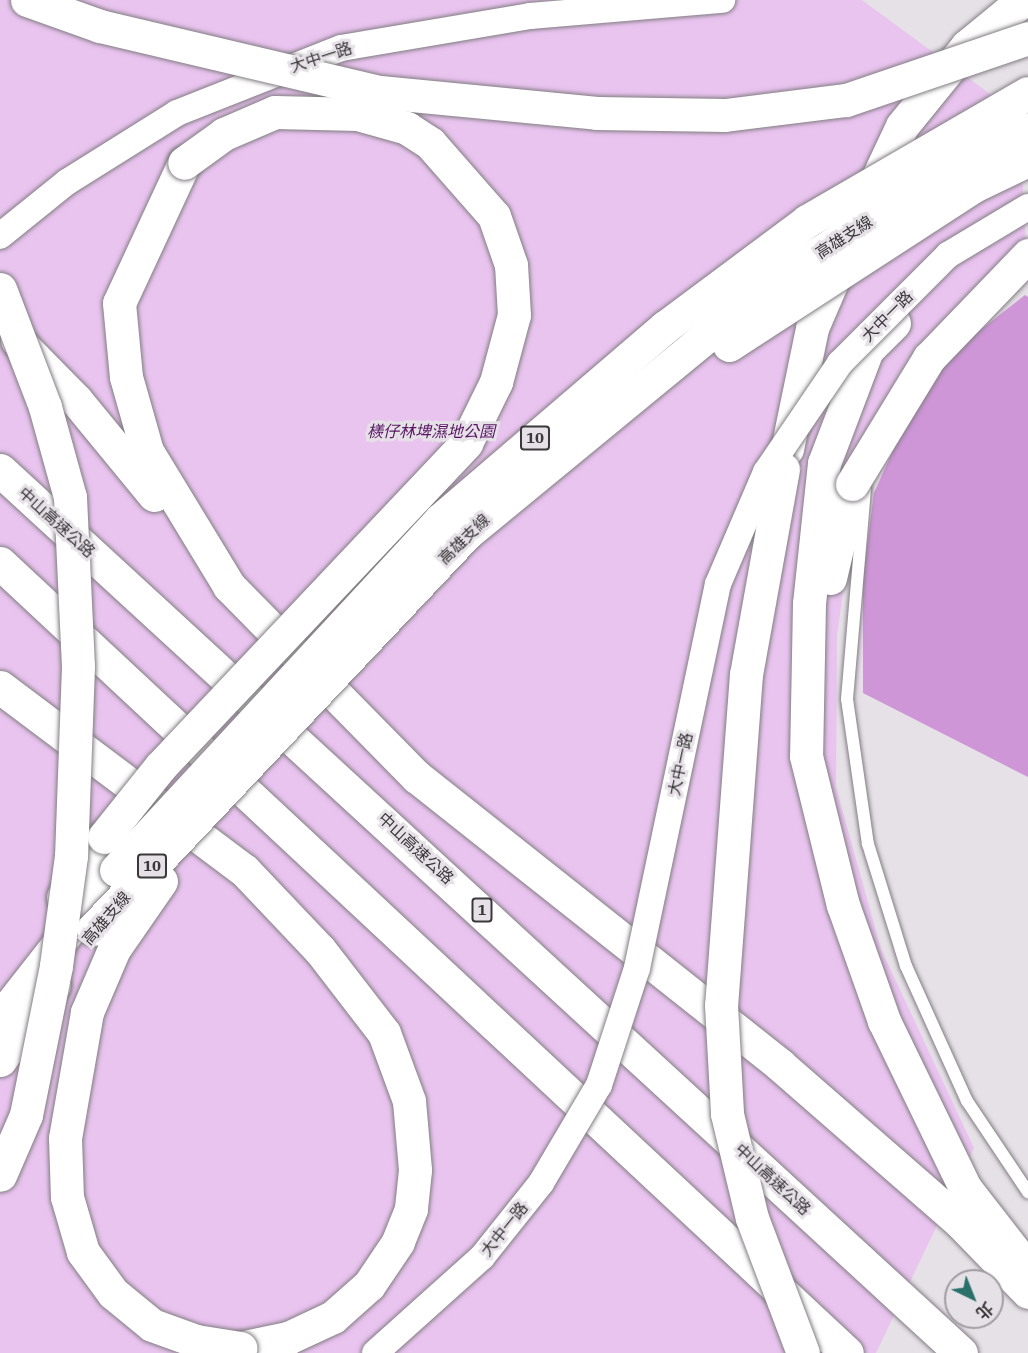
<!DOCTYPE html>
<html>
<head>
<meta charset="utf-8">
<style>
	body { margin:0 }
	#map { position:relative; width:1028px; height:1353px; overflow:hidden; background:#e6e1e7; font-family:"IBM Plex Serif","Noto Sans TC",serif }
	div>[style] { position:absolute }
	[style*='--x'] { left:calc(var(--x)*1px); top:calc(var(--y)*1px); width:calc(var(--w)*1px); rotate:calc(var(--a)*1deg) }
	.green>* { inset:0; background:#e9c4ef }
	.forest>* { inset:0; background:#ce96d7 }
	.roads { filter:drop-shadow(0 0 2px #827d83) drop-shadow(0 0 2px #827d83) }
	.service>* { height:12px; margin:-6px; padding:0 6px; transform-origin:6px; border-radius:6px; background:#fff }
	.minor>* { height:26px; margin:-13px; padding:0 13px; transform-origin:13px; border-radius:13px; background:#fff }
	.motorway>* { height:33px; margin:-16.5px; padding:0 16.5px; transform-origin:16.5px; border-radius:16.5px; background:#fff }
	.bridges { filter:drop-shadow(0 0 2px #827d83) drop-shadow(0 0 2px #827d83) }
	.minor-bridge>* { height:26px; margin:-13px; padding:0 13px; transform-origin:13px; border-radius:13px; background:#fff }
	.motorway-bridge>* { height:33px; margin:-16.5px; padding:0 16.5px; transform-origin:16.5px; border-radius:16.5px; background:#fff }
	span { translate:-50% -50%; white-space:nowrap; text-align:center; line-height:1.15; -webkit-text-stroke:6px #e6e1e7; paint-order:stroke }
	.shield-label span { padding:2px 4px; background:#e6e1e7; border:2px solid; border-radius:4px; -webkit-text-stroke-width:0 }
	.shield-label { font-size:15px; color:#3a383a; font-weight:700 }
	.street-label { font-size:16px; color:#3a383a }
	.park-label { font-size:16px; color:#581463; font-style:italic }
	.north { position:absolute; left:944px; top:1269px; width:60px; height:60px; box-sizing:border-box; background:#e6e1e7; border:2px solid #a19da2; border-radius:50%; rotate:137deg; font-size:16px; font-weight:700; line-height:24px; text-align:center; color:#3a383a }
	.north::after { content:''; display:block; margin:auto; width:21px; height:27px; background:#297169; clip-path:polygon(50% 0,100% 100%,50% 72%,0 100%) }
</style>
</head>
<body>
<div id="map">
	<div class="green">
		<div style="clip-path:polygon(0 0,862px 0,990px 94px,1022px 174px,1026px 246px,900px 372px,861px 461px,837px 636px,836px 787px,881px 949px,974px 1148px,876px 1353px,0 1353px)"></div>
	</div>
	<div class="forest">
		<div style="clip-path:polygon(1025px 295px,1028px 297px,1028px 777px,863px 693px,863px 576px,874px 493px,907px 419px,951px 353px)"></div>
	</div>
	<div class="roads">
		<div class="service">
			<div style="--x:865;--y:489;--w:211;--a:94.9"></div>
			<div style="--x:847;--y:699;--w:147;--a:81.8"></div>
			<div style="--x:868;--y:844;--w:128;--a:72.7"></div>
			<div style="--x:906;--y:966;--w:148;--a:65.7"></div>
			<div style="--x:967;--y:1101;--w:110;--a:56.2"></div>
		</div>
		<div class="minor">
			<div style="--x:0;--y:236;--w:86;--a:-38.9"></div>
			<div style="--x:67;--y:182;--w:130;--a:-32.1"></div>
			<div style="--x:177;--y:113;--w:176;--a:-21.6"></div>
			<div style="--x:341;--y:48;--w:192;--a:-9.6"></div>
			<div style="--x:530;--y:16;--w:193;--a:-4.8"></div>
		</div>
		<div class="motorway">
			<div style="--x:184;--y:163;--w:154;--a:114.9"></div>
			<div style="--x:119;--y:303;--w:74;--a:84.6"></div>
			<div style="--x:126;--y:377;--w:77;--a:74.2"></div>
			<div style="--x:147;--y:451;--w:158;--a:58.7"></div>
			<div style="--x:229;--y:586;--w:268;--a:45.5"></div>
			<div style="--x:417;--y:777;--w:463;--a:38.4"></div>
			<div style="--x:780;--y:1065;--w:240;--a:41.1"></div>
			<div style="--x:961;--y:1223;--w:96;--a:45.8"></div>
			<div style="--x:870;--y:194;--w:75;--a:-64.8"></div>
			<div style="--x:902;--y:126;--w:103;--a:-50.9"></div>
			<div style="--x:967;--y:46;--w:72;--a:-39.4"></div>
			<div style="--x:894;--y:323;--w:38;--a:135"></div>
			<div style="--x:867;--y:350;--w:121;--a:110.8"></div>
			<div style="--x:824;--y:463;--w:141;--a:96.1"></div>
			<div style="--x:809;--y:603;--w:153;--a:91.1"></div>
			<div style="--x:806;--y:756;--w:154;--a:76.1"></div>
			<div style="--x:843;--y:905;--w:123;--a:70.5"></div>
			<div style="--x:884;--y:1021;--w:186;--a:64.1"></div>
			<div style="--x:965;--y:1188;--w:86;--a:52.1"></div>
			<div style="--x:17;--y:340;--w:84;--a:45.5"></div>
			<div style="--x:76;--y:400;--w:123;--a:50.6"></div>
			<div style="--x:787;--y:449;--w:124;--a:-78.3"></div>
			<div style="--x:812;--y:328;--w:71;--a:-66.7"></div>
			<div style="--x:0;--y:470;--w:1305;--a:42.58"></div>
			<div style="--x:0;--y:563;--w:1158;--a:43.01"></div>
			<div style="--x:830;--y:578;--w:97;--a:-76.8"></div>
			<div style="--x:0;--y:687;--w:305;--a:36.9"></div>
			<div style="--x:244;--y:870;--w:110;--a:46.5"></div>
			<div style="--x:320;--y:950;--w:105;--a:52.4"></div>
			<div style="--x:384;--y:1033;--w:72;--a:69.8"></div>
			<div style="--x:409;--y:1101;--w:69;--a:85"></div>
			<div style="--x:415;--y:1170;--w:39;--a:96"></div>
			<div style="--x:411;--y:1209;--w:35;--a:112"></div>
			<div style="--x:398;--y:1242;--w:52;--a:124"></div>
			<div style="--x:369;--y:1285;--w:48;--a:138.4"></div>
			<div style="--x:333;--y:1317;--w:50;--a:155"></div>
			<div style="--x:288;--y:1338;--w:49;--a:168.2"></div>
			<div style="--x:63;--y:897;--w:73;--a:-55.7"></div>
			<div style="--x:0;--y:1018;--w:188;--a:-51.9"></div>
			<div style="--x:0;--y:1060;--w:92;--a:-54.2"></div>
		</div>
	</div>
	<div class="bridges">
		<div class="minor-bridge">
			<div style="--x:375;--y:1353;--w:144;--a:-41.9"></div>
			<div style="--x:482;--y:1257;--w:95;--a:-51.4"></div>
			<div style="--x:541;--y:1183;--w:114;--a:-59.4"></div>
			<div style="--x:599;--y:1085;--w:123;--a:-72"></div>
			<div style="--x:637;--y:968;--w:392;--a:-78.1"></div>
			<div style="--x:718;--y:584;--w:122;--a:-66.8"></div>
			<div style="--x:766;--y:472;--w:132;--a:-55.8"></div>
			<div style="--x:840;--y:363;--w:153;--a:-45"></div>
			<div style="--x:948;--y:255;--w:93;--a:-31"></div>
		</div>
		<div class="motorway-bridge">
			<div style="--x:27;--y:0;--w:77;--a:19.6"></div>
			<div style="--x:100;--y:26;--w:288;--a:13.3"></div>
			<div style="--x:380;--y:92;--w:218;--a:5.5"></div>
			<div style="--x:597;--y:113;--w:128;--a:0.9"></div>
			<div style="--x:725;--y:115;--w:122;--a:-7.1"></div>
			<div style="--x:846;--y:100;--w:192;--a:-18.8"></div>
			<div style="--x:0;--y:289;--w:126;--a:69.1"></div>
			<div style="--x:45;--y:407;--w:93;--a:74.5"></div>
			<div style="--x:70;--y:497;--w:169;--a:87.3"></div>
			<div style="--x:78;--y:666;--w:190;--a:92.1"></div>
			<div style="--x:71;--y:856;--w:111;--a:97.8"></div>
			<div style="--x:56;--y:966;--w:152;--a:101.4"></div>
			<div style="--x:26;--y:1115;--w:65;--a:113.4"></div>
			<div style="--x:729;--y:345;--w:292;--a:-33"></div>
			<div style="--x:974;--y:186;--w:60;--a:-25.7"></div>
			<div style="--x:783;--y:469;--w:208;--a:100.2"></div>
			<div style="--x:746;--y:674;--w:332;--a:94.3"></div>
			<div style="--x:721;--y:1005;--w:109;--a:86.8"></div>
			<div style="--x:727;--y:1114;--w:107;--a:76.5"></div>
			<div style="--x:752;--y:1218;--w:144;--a:69.3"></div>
			<div style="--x:852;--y:484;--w:148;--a:-58.6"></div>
			<div style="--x:929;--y:358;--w:143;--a:-46.1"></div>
			<div style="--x:104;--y:837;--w:90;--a:-51.3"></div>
			<div style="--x:160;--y:767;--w:446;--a:-46.6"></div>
			<div style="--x:466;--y:443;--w:68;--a:-63.8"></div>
			<div style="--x:496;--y:382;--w:69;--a:-75"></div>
			<div style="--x:514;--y:315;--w:50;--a:-93.4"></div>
			<div style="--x:511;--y:265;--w:52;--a:-109.1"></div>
			<div style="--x:494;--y:216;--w:97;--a:-131.2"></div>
			<div style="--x:430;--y:143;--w:27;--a:-147"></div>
			<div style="--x:407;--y:128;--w:51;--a:-164.1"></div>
			<div style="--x:358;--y:114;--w:83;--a:-178.6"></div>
			<div style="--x:275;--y:112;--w:56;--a:156.7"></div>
			<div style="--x:224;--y:134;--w:49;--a:144.1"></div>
			<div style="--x:116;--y:870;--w:478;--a:-47.2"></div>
			<div style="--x:441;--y:519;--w:295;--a:-40.6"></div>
			<div style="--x:665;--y:327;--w:177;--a:-36.7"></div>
			<div style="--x:807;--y:221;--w:255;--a:-30.1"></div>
			<div style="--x:161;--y:881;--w:83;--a:124.7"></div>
			<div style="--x:114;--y:949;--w:69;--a:113.2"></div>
			<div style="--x:87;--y:1012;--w:128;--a:99.9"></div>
			<div style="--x:65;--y:1138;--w:59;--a:88.1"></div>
			<div style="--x:67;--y:1197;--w:57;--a:73.8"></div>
			<div style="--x:83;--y:1252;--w:51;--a:53.8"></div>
			<div style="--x:113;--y:1293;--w:50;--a:39.4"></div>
			<div style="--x:152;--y:1325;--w:47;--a:20"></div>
			<div style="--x:196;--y:1341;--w:45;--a:9"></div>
			<div style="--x:93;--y:929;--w:545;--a:-46.64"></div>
			<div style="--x:467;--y:533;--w:389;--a:-39.4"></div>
			<div style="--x:768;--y:286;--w:230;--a:-32.9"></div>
			<div style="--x:961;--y:161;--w:74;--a:-25.5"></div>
		</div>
	</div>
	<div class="shield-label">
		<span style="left:535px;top:438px">10</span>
		<span style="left:152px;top:866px">10</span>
		<span style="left:482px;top:910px">1</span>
	</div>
	<div class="street-label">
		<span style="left:321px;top:57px;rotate:-18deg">大中一路</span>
		<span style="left:844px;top:237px;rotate:-33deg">高雄支線</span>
		<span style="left:887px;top:316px;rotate:-45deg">大中一路</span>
		<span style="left:57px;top:522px;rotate:42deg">中山高速公路</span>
		<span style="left:464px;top:539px;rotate:-44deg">高雄支線</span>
		<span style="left:680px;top:764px;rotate:-78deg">大中一路</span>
		<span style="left:416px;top:848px;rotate:43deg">中山高速公路</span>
		<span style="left:106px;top:918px;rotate:-49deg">高雄支線</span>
		<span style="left:773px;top:1179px;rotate:43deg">中山高速公路</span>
		<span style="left:504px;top:1229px;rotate:-51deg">大中一路</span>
	</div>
	<div class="park-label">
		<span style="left:431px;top:431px">檨仔林埤濕地公園</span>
	</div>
	<div class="north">北</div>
</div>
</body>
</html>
